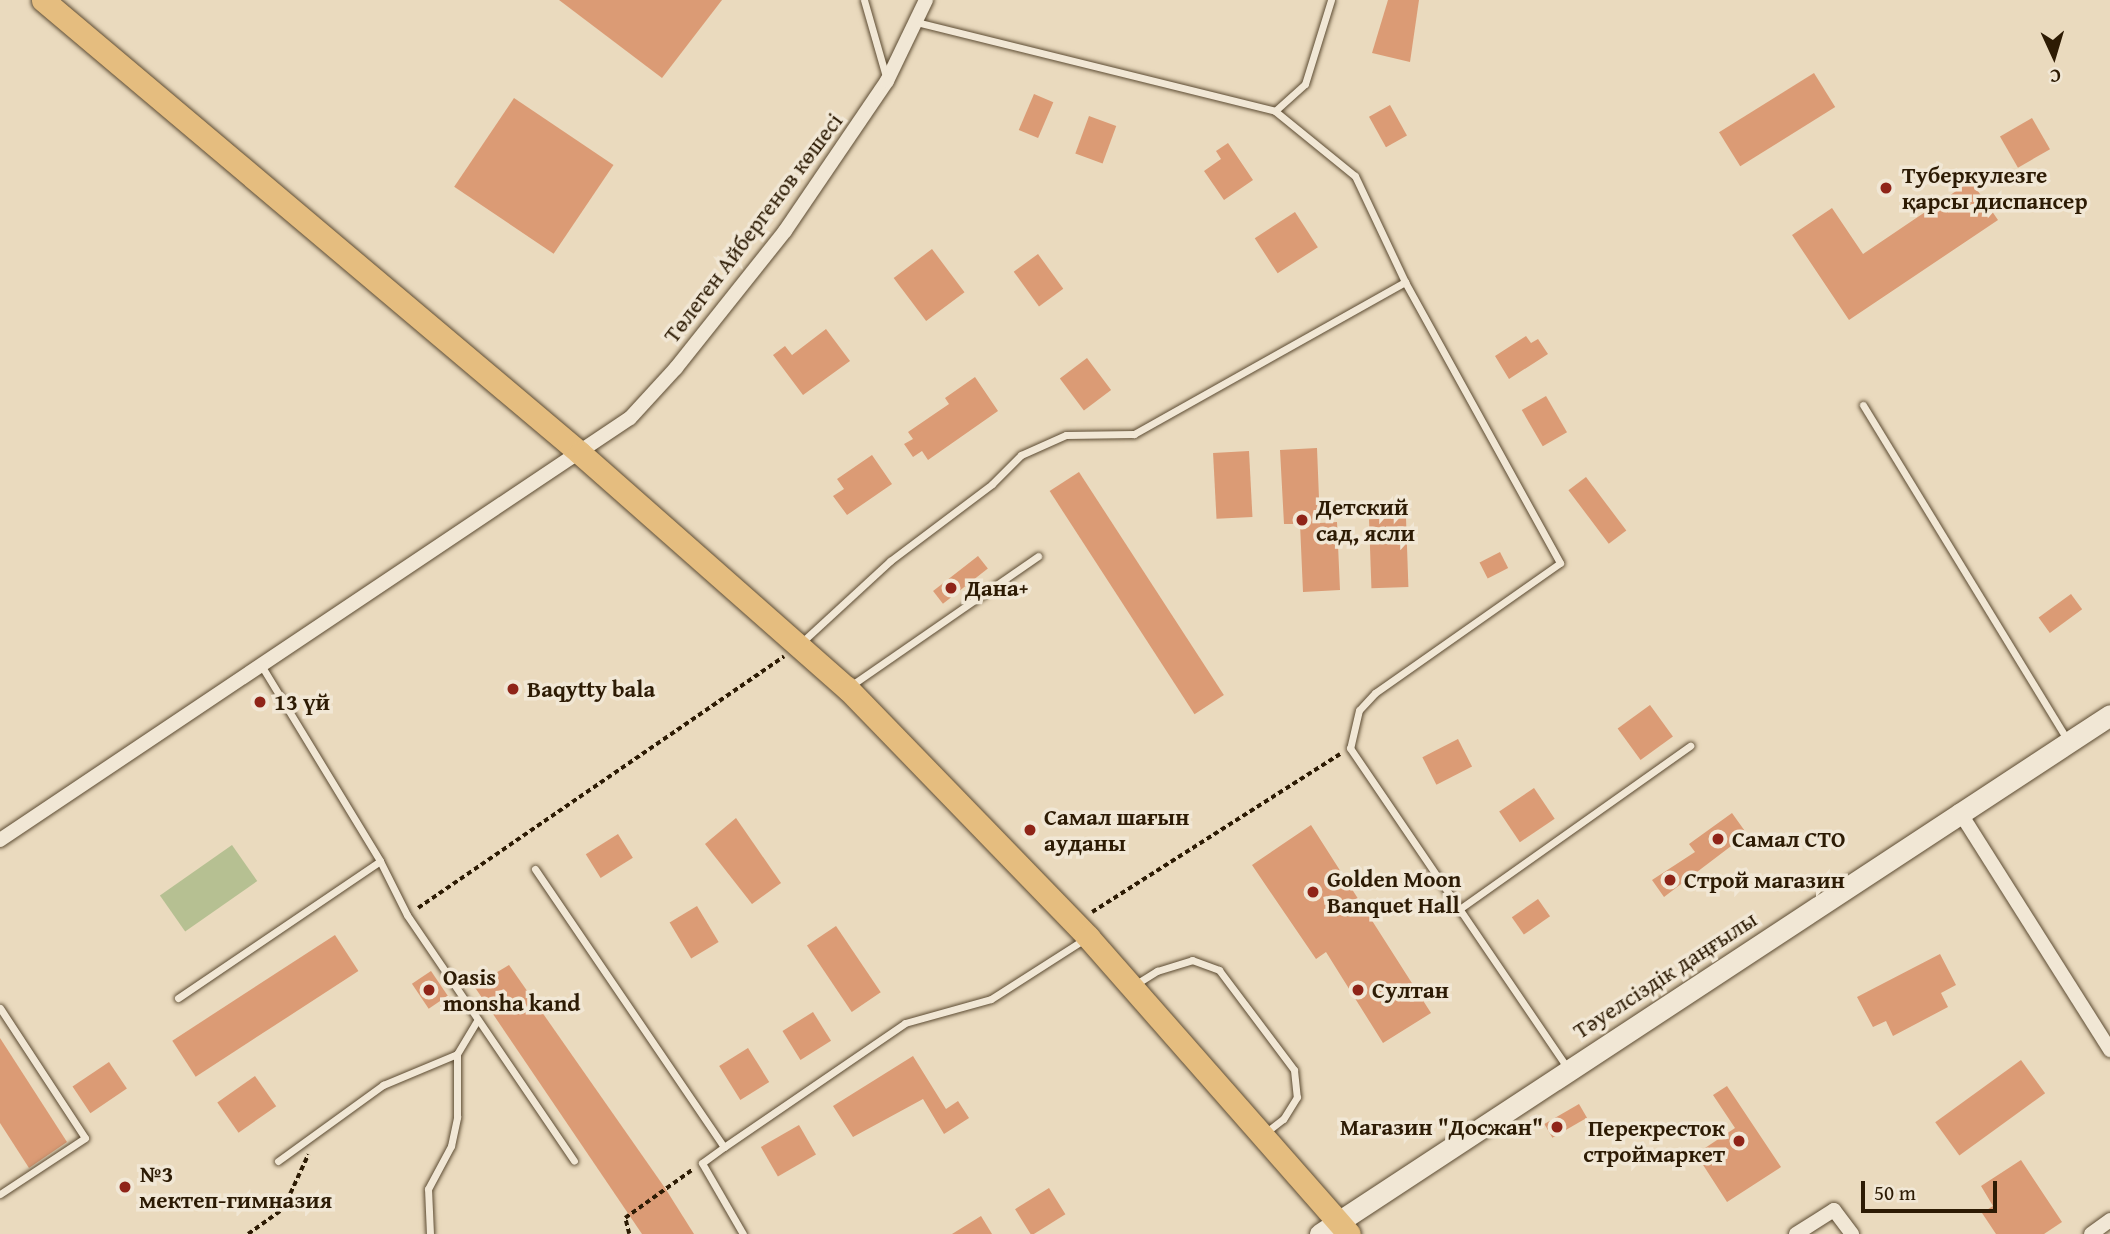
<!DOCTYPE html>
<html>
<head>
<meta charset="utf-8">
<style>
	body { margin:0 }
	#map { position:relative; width:2110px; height:1234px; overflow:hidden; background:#eadabe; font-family:"Gentium Book Plus",serif }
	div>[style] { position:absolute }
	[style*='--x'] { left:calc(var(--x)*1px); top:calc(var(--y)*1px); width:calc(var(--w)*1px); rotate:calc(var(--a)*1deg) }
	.green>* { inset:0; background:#b6c092; transform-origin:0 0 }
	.building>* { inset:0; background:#db9b75; transform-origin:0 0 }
	.path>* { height:3.5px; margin-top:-1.75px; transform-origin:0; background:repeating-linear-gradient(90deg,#2d1b04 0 5px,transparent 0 8.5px) }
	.roads { filter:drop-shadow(0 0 2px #5c4b32) drop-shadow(0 0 2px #5c4b32) }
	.lane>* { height:7px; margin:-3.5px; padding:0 3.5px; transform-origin:3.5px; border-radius:3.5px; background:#f1e7d5 }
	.street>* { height:14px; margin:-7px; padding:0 7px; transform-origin:7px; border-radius:7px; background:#f1e7d5 }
	.secondary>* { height:21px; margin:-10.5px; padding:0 10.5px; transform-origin:10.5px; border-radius:10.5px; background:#f1e7d5 }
	.primary>* { height:23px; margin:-11.5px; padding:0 11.5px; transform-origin:11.5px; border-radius:11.5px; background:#e5bd7f }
	.dots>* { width:19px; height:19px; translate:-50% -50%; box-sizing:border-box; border:4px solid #f1e7d5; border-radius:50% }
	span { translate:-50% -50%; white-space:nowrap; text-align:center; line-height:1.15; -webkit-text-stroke:7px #f1e7d5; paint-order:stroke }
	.poi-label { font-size:23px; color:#2d1b04; font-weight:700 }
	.left { translate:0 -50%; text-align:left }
	.right { translate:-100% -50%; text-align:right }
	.street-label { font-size:23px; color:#2d1b04 }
	.north { position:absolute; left:2019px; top:21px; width:70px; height:70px; -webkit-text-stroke:5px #f1e7d5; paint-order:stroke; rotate:176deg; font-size:19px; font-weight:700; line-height:28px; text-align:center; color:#2d1b04 }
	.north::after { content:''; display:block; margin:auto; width:24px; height:32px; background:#2d1b04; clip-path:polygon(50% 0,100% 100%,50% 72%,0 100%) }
	.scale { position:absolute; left:1861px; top:1181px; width:136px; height:32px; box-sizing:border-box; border:4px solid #2d1b04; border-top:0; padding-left:9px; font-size:21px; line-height:24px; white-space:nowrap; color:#2d1b04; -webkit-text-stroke:5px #f1e7d5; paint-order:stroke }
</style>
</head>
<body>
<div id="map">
	<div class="green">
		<div style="left:232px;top:845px;width:44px;height:88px;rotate:55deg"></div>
	</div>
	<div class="building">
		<div style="clip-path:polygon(559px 0,722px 0,662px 78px)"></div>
		<div style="clip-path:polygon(1388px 0,1419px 0,1410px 62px,1372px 53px)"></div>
		<div style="left:1814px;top:73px;width:40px;height:112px;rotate:58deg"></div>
		<div style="left:1034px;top:94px;width:21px;height:39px;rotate:23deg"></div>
		<div style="left:514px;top:98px;width:120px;height:107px;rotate:34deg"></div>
		<div style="left:1390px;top:105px;width:35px;height:24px;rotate:61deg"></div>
		<div style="left:1089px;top:116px;width:29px;height:40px;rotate:20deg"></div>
		<div style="left:2032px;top:118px;width:36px;height:37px;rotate:60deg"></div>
		<div style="clip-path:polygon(1228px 143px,1253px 180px,1224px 200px,1204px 171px,1221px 159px,1216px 151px)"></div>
		<div style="clip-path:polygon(1971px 181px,1998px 220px,1849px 320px,1792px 235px,1832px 208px,1863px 254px)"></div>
		<div style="left:1295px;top:212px;width:42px;height:48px;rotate:57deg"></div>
		<div style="left:932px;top:249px;width:54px;height:48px;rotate:53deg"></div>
		<div style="left:1038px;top:254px;width:43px;height:30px;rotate:54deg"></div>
		<div style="clip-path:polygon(826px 329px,850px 361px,803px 395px,773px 355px,785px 346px,792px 355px)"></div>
		<div style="clip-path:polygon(1526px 336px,1531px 343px,1538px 339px,1548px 354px,1509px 379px,1495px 356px)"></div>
		<div style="left:1087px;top:358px;width:40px;height:34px;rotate:53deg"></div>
		<div style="clip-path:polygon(975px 377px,998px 411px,928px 460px,922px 451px,913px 457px,904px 444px,913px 439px,908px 432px,949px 404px,945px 398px)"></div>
		<div style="left:1546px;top:396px;width:42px;height:28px;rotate:60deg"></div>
		<div style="clip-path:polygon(1317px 448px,1320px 523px,1337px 522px,1340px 590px,1303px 592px,1300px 524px,1284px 524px,1280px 450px)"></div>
		<div style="left:1249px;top:451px;width:66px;height:36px;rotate:87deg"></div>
		<div style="clip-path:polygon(872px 455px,892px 484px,847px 515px,833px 496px,844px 489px,837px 479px)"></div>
		<div style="left:1079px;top:472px;width:266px;height:35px;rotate:57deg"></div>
		<div style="left:1586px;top:477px;width:67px;height:22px;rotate:53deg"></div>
		<div style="left:1406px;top:518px;width:69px;height:37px;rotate:88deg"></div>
		<div style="left:1500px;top:552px;width:18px;height:23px;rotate:63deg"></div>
		<div style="left:978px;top:556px;width:16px;height:57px;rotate:52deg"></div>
		<div style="left:2071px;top:594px;width:19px;height:40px;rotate:54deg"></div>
		<div style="left:1650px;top:705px;width:39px;height:40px;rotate:54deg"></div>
		<div style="left:1458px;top:739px;width:31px;height:40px;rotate:63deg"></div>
		<div style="left:1534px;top:788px;width:37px;height:42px;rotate:56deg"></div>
		<div style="clip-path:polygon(1732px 813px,1747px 834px,1664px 897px,1652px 880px,1695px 852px,1689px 844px)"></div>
		<div style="clip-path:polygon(736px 818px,781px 883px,752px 904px,705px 844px)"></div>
		<div style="clip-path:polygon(1311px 825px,1431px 1013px,1383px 1043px,1326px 952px,1316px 959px,1252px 865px)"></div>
		<div style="left:618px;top:834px;width:28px;height:38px;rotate:58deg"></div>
		<div style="left:1538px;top:899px;width:21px;height:32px;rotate:55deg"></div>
		<div style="left:697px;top:906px;width:42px;height:32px;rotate:59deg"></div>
		<div style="left:836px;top:926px;width:80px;height:35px;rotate:56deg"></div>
		<div style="left:335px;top:935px;width:43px;height:194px;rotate:57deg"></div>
		<div style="clip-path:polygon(1940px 954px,1956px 985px,1941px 993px,1948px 1007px,1893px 1036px,1886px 1021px,1873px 1027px,1857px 997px)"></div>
		<div style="clip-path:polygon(509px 965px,665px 1188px,694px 1234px,642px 1234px,474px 986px)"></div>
		<div style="left:431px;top:971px;width:30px;height:23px;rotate:56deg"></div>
		<div style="left:813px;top:1012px;width:34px;height:36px;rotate:58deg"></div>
		<div style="clip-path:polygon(0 1038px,67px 1142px,29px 1168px,0 1123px)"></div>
		<div style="left:748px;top:1048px;width:40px;height:34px;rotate:58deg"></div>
		<div style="clip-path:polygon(913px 1056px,946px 1109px,958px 1101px,969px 1118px,944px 1134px,923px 1099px,853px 1137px,833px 1106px)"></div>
		<div style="left:2021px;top:1060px;width:41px;height:106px;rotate:54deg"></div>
		<div style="left:109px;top:1062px;width:32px;height:44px;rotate:56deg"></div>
		<div style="left:255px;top:1076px;width:37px;height:46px;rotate:55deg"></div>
		<div style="clip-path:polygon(1727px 1086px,1781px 1167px,1727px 1202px,1696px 1154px,1735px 1128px,1713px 1095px)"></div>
		<div style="left:1579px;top:1104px;width:16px;height:40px;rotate:60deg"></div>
		<div style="left:799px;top:1125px;width:34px;height:44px;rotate:60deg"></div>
		<div style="clip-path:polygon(2021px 1160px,2062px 1222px,2044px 1234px,1996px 1234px,1982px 1213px,1993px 1206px,1981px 1186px)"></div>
		<div style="left:1049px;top:1188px;width:31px;height:40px;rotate:58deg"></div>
		<div style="clip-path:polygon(981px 1216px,992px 1234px,952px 1234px)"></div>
	</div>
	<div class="path">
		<div style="--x:418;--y:908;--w:444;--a:-34.5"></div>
		<div style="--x:1092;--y:912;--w:294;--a:-32.5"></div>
		<div style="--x:248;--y:1234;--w:43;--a:-35.5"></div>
		<div style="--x:283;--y:1209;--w:60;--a:-65.2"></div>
		<div style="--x:629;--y:1234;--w:16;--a:-104"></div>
		<div style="--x:625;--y:1218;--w:82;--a:-35.6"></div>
	</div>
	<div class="roads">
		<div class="lane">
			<div style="--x:864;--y:0;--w:83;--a:74"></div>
			<div style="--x:916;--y:22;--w:370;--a:13.9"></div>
			<div style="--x:1275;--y:111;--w:103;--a:39.1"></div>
			<div style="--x:1355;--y:176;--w:117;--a:64.7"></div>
			<div style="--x:1405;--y:282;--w:321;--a:61.1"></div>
			<div style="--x:1560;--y:563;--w:226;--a:144.9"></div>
			<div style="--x:1375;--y:693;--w:23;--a:133"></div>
			<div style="--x:1359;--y:710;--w:39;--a:103"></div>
			<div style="--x:1350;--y:748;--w:388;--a:55.8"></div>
			<div style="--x:1275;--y:111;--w:40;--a:-42"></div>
			<div style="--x:1305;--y:84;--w:88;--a:-72.8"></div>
			<div style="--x:1863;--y:405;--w:391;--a:58.6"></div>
			<div style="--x:802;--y:642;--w:120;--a:-42.6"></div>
			<div style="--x:890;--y:561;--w:128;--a:-37"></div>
			<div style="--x:992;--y:484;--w:41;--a:-45"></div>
			<div style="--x:1021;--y:455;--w:49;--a:-24"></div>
			<div style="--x:1066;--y:435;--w:68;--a:-0.8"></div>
			<div style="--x:1134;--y:434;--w:311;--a:-29.3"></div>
			<div style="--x:261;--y:665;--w:229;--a:58.7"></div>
			<div style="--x:380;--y:861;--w:60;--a:63.4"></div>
			<div style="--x:407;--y:915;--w:297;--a:55.8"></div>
			<div style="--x:849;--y:687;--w:230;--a:-34.7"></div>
			<div style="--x:535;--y:869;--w:336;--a:55.8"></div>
			<div style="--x:724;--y:1147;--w:219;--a:-34.4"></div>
			<div style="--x:905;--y:1023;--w:89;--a:-15.6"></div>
			<div style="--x:991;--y:999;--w:112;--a:-32.6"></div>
			<div style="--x:1461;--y:908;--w:281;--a:-35.3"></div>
			<div style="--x:1136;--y:984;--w:25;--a:-32"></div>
			<div style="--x:1157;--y:971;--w:37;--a:-17"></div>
			<div style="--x:1192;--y:960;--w:29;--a:20"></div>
			<div style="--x:1219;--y:970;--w:125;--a:53.1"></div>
			<div style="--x:1294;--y:1070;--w:27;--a:84"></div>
			<div style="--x:1297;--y:1097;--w:26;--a:122"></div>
			<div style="--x:1283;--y:1119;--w:24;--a:142"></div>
			<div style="--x:178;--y:998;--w:244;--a:-34.1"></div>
			<div style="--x:0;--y:1008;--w:155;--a:56.8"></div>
			<div style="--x:85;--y:1138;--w:102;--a:146.6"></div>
			<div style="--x:724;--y:1147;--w:27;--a:144"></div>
			<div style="--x:702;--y:1163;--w:82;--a:60"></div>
			<div style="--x:278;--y:1161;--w:130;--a:-35.9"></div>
			<div style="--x:383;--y:1085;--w:80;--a:-22.7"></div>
			<div style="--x:430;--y:1234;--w:45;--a:-92.5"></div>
			<div style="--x:428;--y:1189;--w:49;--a:-61.9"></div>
			<div style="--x:451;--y:1146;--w:30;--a:-78"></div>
			<div style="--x:457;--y:1117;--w:63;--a:-90"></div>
			<div style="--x:457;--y:1054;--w:39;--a:-59"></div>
		</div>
		<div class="street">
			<div style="--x:1959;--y:811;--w:283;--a:57.7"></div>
			<div style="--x:0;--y:840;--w:758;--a:-33.82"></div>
			<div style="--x:630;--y:418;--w:68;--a:-47.4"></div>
			<div style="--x:676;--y:368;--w:175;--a:-51.5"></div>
			<div style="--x:785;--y:231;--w:181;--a:-55.8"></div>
			<div style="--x:887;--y:81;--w:90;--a:-64.3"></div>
			<div style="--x:1796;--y:1234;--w:45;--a:-32.3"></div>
			<div style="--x:1834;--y:1210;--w:30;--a:53"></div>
			<div style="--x:2091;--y:1234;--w:24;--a:-36"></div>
		</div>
		<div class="secondary">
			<div style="--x:1320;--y:1234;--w:945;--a:-33.3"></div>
		</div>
		<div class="primary">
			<div style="--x:43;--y:0;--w:703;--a:40.15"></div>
			<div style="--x:580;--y:453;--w:356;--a:41.4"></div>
			<div style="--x:847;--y:688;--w:347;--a:45.9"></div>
			<div style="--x:1088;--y:937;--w:395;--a:48.7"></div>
		</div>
	</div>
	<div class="dots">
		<div style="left:1886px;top:188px;background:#8f2418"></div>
		<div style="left:1302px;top:520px;background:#8f2418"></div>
		<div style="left:951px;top:588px;background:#8f2418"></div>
		<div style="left:513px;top:689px;background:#8f2418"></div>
		<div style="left:260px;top:702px;background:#8f2418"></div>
		<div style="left:1030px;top:830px;background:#8f2418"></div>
		<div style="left:1718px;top:839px;background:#8f2418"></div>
		<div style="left:1670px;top:880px;background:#8f2418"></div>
		<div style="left:1313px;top:892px;background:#8f2418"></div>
		<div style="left:429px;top:990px;background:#8f2418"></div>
		<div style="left:1358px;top:990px;background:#8f2418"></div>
		<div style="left:1557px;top:1127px;background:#8f2418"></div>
		<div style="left:1739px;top:1141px;background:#8f2418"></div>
		<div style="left:125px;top:1187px;background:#8f2418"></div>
	</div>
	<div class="poi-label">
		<span class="left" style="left:1902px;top:188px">Туберкулезге<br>қарсы диспансер</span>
		<span class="left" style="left:1316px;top:520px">Детский<br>сад, ясли</span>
		<span class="left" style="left:965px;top:588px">Дана+</span>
		<span class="left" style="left:527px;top:689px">Baqytty bala</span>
		<span class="left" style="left:274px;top:702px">13 үй</span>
		<span class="left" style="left:1044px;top:830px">Самал шағын<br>ауданы</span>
		<span class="left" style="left:1732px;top:839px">Самал СТО</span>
		<span class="left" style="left:1327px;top:892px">Golden Moon<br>Banquet Hall</span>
		<span class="left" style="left:1684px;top:880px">Строй магазин</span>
		<span class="left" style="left:443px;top:990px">Oasis<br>monsha kand</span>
		<span class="left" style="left:1372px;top:990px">Султан</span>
		<span class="right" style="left:1543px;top:1127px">Магазин "Досжан"</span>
		<span class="right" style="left:1725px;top:1141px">Перекресток<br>строймаркет</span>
		<span class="left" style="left:139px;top:1187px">№3<br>мектеп-гимназия</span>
	</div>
	<div class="street-label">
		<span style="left:753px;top:228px;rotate:-53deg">Төлеген Айбергенов көшесі</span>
		<span style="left:1665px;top:975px;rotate:-33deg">Тәуелсіздік даңғылы</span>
	</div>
	<div class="north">С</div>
	<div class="scale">50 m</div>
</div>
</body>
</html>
